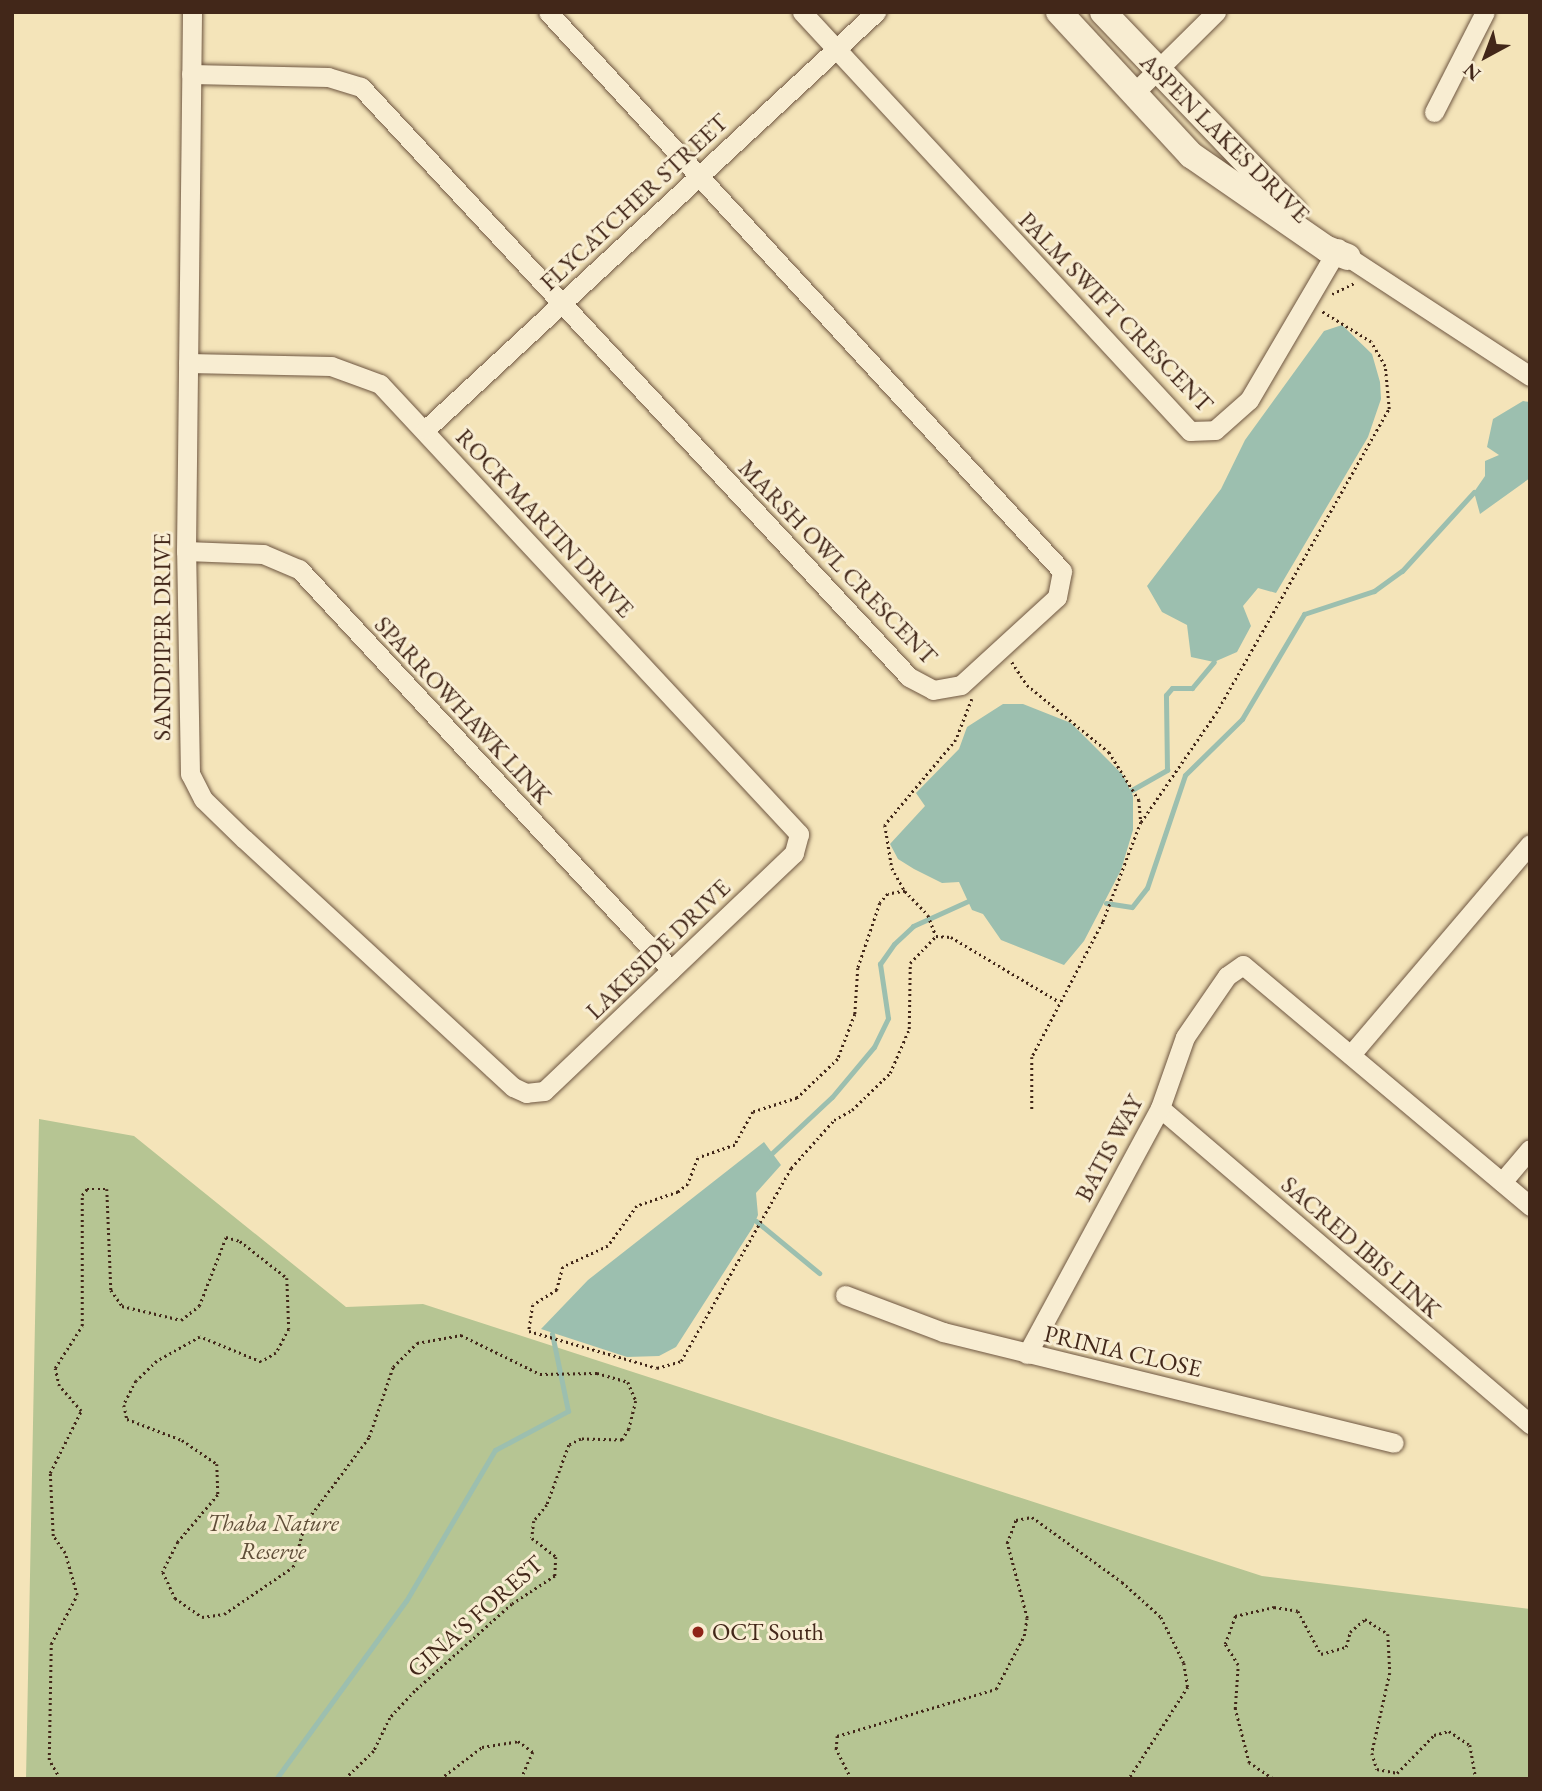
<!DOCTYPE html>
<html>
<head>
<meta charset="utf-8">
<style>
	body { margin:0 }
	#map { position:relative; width:1542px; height:1791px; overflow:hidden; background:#f4e4b9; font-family:"EB Garamond",serif }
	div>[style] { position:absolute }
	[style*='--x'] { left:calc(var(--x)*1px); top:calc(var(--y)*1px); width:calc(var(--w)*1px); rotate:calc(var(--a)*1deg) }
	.green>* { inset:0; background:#b6c593 }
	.water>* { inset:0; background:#9cbfaf }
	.stream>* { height:5px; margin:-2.5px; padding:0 2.5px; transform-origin:2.5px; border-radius:2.5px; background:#9cbfaf }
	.path>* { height:2.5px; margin-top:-1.25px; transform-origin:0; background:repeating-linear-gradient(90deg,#422719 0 2px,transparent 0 5.5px) }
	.roads { filter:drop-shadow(0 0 2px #6e5641) drop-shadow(0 0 2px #6e5641) }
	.street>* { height:19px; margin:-9.5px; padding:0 9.5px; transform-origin:9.5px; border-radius:9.5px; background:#f8edd2 }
	.secondary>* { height:26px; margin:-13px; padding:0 13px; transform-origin:13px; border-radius:13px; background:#f8edd2 }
	.dots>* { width:19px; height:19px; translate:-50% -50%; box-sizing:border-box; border:4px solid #f8edd2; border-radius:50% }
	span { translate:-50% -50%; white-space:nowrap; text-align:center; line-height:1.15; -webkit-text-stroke:6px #f8edd2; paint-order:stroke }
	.street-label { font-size:24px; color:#422719 }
	.park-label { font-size:24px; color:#5f4e38; font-style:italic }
	.poi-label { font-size:24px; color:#422719 }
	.left { translate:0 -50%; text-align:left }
	.frame { position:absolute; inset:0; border:14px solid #422719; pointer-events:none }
	.north { position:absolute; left:1451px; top:21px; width:70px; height:70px; -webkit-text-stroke:5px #f8edd2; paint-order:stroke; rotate:221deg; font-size:19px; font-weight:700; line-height:28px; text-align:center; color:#422719 }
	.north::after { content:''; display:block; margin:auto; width:24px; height:32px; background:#422719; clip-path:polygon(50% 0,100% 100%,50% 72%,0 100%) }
</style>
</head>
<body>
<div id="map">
	<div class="green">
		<div style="clip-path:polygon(39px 1119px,134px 1136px,346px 1307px,423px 1304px,1262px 1576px,1530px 1609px,1530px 1779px,26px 1779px)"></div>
	</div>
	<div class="water">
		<div style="clip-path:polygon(1342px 325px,1372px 354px,1380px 382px,1381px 399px,1368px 437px,1276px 593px,1258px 588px,1243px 606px,1251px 626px,1237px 652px,1214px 662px,1191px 657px,1187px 625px,1162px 612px,1147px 586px,1221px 489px,1245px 440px,1324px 331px)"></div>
		<div style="clip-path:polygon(1523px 401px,1530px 402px,1530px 478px,1480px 514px,1474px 492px,1485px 476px,1485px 461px,1499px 455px,1487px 447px,1493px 419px)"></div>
		<div style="clip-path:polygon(1003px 704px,1023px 704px,1071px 723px,1123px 775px,1133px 796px,1133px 830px,1121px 870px,1084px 941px,1064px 965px,1001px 940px,983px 914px,972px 910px,959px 882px,942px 883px,914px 869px,898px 859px,890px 844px,925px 806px,916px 793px,959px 749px,967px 727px)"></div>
		<div style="clip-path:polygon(764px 1142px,781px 1165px,756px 1193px,758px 1215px,753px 1227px,676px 1347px,659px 1356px,627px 1357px,541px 1329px,588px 1280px)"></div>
	</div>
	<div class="stream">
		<div style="--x:1130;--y:791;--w:43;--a:-29.6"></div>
		<div style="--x:1167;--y:770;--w:75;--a:-90.8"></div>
		<div style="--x:1166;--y:695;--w:9;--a:-49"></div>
		<div style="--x:1172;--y:688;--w:20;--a:0"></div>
		<div style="--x:1192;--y:688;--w:34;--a:-50"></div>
		<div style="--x:1106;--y:903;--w:26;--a:9"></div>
		<div style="--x:1132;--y:907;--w:24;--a:-52"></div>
		<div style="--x:1147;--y:888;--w:119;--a:-71.4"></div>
		<div style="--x:1185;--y:775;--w:80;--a:-44.5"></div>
		<div style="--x:1242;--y:719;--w:122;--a:-59.4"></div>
		<div style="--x:1304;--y:614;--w:74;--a:-18.2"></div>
		<div style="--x:1374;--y:591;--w:34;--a:-36"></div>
		<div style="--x:1402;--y:571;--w:107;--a:-47.7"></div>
		<div style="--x:771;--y:1154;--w:83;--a:-43.1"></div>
		<div style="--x:832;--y:1097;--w:65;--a:-50"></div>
		<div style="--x:874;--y:1047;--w:32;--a:-64"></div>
		<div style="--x:888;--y:1018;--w:55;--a:-98.4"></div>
		<div style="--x:880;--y:964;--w:24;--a:-55"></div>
		<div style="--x:894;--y:944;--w:26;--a:-43"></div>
		<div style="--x:913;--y:926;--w:60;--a:-24.4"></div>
		<div style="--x:756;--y:1221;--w:82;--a:39.5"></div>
		<div style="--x:276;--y:1779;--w:220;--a:-53.9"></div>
		<div style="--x:406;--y:1601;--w:175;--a:-59.5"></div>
		<div style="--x:495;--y:1450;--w:83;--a:-28.1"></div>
		<div style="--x:568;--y:1411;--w:79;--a:-101.7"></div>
	</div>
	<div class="path">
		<div style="--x:1332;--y:294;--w:25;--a:-26"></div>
		<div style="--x:1012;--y:662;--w:27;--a:57"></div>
		<div style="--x:1027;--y:685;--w:106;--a:39.3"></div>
		<div style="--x:1109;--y:752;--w:57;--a:58"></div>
		<div style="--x:1139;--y:800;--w:22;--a:85"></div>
		<div style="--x:1141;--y:822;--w:107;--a:110.8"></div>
		<div style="--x:1103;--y:922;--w:153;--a:117.7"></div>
		<div style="--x:1032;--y:1057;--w:52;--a:90"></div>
		<div style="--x:972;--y:699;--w:44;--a:111.3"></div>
		<div style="--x:956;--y:740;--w:111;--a:129.9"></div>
		<div style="--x:885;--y:825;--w:44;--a:80.8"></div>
		<div style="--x:892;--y:868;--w:26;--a:61"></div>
		<div style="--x:905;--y:891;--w:17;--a:170"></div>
		<div style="--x:888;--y:894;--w:12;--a:132"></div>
		<div style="--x:880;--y:903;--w:69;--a:108.7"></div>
		<div style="--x:858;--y:968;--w:46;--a:93.7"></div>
		<div style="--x:855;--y:1014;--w:48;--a:110.7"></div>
		<div style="--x:838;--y:1059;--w:57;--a:136.4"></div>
		<div style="--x:797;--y:1098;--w:46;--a:162.3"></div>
		<div style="--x:753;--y:1112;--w:38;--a:119"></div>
		<div style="--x:735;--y:1145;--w:39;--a:161"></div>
		<div style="--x:698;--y:1158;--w:28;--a:111"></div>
		<div style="--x:688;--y:1184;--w:13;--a:141"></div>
		<div style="--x:678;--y:1192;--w:43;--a:161.1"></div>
		<div style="--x:637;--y:1206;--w:49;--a:125.9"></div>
		<div style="--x:608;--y:1246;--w:50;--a:155"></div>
		<div style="--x:563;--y:1267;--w:24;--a:105"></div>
		<div style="--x:557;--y:1290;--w:28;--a:148"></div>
		<div style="--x:533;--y:1305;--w:26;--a:99"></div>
		<div style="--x:529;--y:1331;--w:133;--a:16.1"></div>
		<div style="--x:657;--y:1368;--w:25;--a:-16"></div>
		<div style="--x:681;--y:1361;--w:222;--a:-60.3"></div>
		<div style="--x:791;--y:1168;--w:64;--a:-48.1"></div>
		<div style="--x:834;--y:1120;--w:21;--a:-29"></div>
		<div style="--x:852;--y:1110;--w:53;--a:-44.2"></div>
		<div style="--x:890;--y:1073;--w:48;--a:-66.6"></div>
		<div style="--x:909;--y:1029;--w:66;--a:-89.1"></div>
		<div style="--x:910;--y:963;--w:37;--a:-46"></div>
		<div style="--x:936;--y:936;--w:15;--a:4"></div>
		<div style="--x:951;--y:937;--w:125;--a:30.9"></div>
		<div style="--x:1141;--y:822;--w:132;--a:-55.5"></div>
		<div style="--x:1216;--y:713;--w:350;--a:-60.4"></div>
		<div style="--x:1389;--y:409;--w:43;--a:-95.3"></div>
		<div style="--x:1385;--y:366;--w:28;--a:-120"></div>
		<div style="--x:1371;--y:342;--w:59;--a:-148.2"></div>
		<div style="--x:905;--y:891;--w:33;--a:46"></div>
		<div style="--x:928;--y:915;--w:22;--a:69"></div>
		<div style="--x:60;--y:1779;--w:22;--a:-120"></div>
		<div style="--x:49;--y:1760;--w:116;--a:-89"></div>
		<div style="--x:51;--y:1644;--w:55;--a:-62"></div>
		<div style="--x:77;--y:1595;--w:44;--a:-105.9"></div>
		<div style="--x:65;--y:1553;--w:21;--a:-125"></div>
		<div style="--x:53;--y:1536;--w:63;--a:-92.7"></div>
		<div style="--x:50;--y:1473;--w:69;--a:-63.4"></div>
		<div style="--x:81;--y:1411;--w:33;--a:-131"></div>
		<div style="--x:59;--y:1386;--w:18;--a:-103"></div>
		<div style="--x:55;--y:1368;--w:50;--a:-57.3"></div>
		<div style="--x:82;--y:1326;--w:131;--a:-90"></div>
		<div style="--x:82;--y:1195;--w:8;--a:-50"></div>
		<div style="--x:87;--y:1189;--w:20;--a:0"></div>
		<div style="--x:107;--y:1189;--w:101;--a:87.7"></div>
		<div style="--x:111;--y:1290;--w:19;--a:55"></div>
		<div style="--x:122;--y:1306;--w:61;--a:13.3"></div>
		<div style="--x:181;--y:1320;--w:23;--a:-38"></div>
		<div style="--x:199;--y:1306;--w:74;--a:-68.6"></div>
		<div style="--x:226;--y:1237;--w:15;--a:16"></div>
		<div style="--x:240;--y:1241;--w:60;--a:38.2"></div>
		<div style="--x:287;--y:1278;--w:51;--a:87.8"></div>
		<div style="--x:289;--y:1329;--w:27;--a:118"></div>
		<div style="--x:276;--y:1353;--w:17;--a:149"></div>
		<div style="--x:261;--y:1362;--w:66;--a:-157.7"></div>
		<div style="--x:200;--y:1337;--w:49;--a:150.8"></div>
		<div style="--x:157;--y:1361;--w:29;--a:136"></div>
		<div style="--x:136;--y:1381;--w:27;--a:117"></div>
		<div style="--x:124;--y:1405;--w:14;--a:78"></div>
		<div style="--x:127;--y:1419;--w:59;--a:20.9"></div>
		<div style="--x:182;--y:1440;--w:42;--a:34.4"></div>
		<div style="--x:217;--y:1464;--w:31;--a:88"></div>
		<div style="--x:218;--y:1495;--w:62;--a:130.4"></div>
		<div style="--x:178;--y:1542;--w:34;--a:117"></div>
		<div style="--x:163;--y:1572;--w:29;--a:65"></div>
		<div style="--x:175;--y:1598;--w:33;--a:35"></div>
		<div style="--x:202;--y:1617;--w:22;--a:-8"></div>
		<div style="--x:224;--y:1614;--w:83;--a:-34.3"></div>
		<div style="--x:293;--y:1567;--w:46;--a:-74.7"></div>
		<div style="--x:305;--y:1523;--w:107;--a:-53.3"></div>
		<div style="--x:369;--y:1437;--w:74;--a:-71.1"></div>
		<div style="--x:393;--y:1367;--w:34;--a:-45"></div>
		<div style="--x:417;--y:1343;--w:45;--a:-10.3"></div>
		<div style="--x:461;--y:1335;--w:88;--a:26.3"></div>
		<div style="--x:540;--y:1374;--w:57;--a:-1"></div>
		<div style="--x:597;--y:1373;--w:32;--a:16"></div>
		<div style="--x:628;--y:1382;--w:21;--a:67"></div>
		<div style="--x:636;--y:1401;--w:29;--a:104"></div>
		<div style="--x:629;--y:1429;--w:13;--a:122"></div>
		<div style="--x:622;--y:1440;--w:41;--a:-178.6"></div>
		<div style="--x:581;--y:1439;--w:13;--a:153"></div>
		<div style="--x:569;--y:1445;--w:64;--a:110.1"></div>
		<div style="--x:547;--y:1505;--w:21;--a:129"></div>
		<div style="--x:534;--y:1521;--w:17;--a:97"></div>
		<div style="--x:532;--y:1538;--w:31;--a:38"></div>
		<div style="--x:556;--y:1557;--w:19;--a:93"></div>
		<div style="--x:555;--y:1576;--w:51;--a:146.9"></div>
		<div style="--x:512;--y:1604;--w:130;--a:138.1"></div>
		<div style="--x:415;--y:1691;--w:37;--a:133"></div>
		<div style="--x:390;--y:1718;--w:37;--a:116"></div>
		<div style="--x:374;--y:1751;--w:40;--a:136"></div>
		<div style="--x:440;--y:1779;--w:53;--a:-37.3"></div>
		<div style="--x:482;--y:1747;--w:36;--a:-9"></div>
		<div style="--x:518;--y:1741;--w:19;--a:36"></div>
		<div style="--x:533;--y:1752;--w:30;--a:114"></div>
		<div style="--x:851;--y:1779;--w:34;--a:-117"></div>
		<div style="--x:836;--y:1749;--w:13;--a:-86"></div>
		<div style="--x:837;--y:1736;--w:166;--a:-16.5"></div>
		<div style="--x:996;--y:1689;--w:60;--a:-62.2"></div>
		<div style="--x:1024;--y:1636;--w:18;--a:-81"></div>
		<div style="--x:1027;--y:1618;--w:78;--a:-104.9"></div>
		<div style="--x:1007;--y:1543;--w:25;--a:-69"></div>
		<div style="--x:1016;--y:1520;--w:16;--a:-11"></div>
		<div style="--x:1032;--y:1517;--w:111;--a:35.8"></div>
		<div style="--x:1122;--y:1582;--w:52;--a:41.9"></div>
		<div style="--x:1161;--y:1617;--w:51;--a:63.4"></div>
		<div style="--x:1184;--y:1663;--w:24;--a:81"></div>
		<div style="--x:1188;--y:1687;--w:109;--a:122.7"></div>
		<div style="--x:1273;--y:1779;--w:29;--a:-146"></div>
		<div style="--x:1249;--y:1763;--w:56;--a:-104.5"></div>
		<div style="--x:1235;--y:1709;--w:44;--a:-86.1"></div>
		<div style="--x:1238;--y:1665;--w:25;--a:-122"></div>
		<div style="--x:1225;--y:1644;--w:30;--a:-70"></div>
		<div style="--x:1235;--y:1616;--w:40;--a:-13"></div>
		<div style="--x:1274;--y:1607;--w:24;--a:9"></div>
		<div style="--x:1298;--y:1611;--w:49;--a:61.9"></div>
		<div style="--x:1321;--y:1654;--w:26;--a:-16"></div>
		<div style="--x:1346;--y:1647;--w:16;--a:-75"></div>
		<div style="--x:1350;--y:1632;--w:20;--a:-41"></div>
		<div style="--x:1365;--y:1619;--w:27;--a:33"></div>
		<div style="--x:1388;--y:1634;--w:39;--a:87"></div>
		<div style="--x:1390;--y:1673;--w:82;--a:102.7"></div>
		<div style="--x:1372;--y:1753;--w:17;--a:73"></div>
		<div style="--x:1377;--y:1769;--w:20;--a:11"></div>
		<div style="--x:1397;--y:1773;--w:53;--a:-45.8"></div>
		<div style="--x:1434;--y:1735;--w:16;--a:-15"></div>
		<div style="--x:1449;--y:1731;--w:25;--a:34"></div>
		<div style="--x:1470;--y:1745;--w:35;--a:80"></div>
	</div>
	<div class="roads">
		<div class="street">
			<div style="--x:802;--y:12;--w:571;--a:47.2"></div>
			<div style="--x:1190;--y:431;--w:25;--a:-2"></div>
			<div style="--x:1215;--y:430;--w:45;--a:-41.4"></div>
			<div style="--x:1249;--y:400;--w:176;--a:-59.6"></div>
			<div style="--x:191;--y:74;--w:137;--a:1.3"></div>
			<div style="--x:328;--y:77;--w:34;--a:17"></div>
			<div style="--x:361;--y:87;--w:805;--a:47.11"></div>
			<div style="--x:909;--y:677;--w:27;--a:28"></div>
			<div style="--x:933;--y:690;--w:28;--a:-10"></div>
			<div style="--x:961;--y:685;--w:130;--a:-42.5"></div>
			<div style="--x:1057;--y:597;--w:26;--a:-79"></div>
			<div style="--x:1062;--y:571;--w:759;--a:-132.6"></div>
			<div style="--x:1133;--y:94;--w:117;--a:-44.7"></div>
			<div style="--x:1434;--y:112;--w:112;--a:-63"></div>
			<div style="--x:1348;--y:257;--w:217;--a:33.2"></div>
			<div style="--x:188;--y:363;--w:143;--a:1.2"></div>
			<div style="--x:331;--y:366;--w:52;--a:20.2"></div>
			<div style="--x:380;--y:384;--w:615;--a:47.04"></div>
			<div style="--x:799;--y:834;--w:20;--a:105"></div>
			<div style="--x:794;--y:853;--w:345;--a:136.4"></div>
			<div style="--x:544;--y:1091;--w:18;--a:174"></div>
			<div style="--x:526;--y:1093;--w:14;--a:-155"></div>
			<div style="--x:513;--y:1087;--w:366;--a:-137.3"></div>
			<div style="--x:244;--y:839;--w:57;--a:-135.7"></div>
			<div style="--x:203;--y:799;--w:28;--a:-117"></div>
			<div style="--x:190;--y:774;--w:223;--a:-91"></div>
			<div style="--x:186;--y:551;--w:539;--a:-89.36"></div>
			<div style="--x:426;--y:429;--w:614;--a:-42.82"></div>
			<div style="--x:186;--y:551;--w:77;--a:2.2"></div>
			<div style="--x:263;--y:554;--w:39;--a:23"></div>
			<div style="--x:299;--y:569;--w:547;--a:47.15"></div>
			<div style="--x:1353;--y:1052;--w:273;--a:-49.6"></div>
			<div style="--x:1160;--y:1108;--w:487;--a:40.5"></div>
			<div style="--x:1502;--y:1182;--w:43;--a:-49.7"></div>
			<div style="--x:845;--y:1295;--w:105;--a:20.7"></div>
			<div style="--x:943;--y:1332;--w:464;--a:13.8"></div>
			<div style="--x:1027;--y:1354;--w:280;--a:-61.6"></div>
			<div style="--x:1160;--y:1108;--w:75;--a:-70.6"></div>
			<div style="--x:1185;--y:1037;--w:74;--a:-55.5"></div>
			<div style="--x:1227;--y:976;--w:19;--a:-35"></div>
			<div style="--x:1243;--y:965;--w:375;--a:40"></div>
		</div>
		<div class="secondary">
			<div style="--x:1059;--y:12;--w:195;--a:47.3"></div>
			<div style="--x:1191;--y:155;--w:165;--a:34.7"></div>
			<div style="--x:1327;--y:249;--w:22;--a:21"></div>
			<div style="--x:1103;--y:12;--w:275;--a:46.3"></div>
		</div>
	</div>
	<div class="dots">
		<div style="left:698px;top:1632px;background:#8f2418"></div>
	</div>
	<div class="street-label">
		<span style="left:1225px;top:138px;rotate:45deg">ASPEN LAKES DRIVE</span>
		<span style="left:634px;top:202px;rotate:-43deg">FLYCATCHER STREET</span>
		<span style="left:1116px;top:312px;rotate:46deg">PALM SWIFT CRESCENT</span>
		<span style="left:545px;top:523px;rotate:47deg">ROCK MARTIN DRIVE</span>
		<span style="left:838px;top:562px;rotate:46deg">MARSH OWL CRESCENT</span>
		<span style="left:162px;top:637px;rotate:-90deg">SANDPIPER DRIVE</span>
		<span style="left:463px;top:710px;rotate:47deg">SPARROWHAWK LINK</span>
		<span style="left:658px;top:949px;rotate:-44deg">LAKESIDE DRIVE</span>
		<span style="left:1109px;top:1148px;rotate:-62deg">BATIS WAY</span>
		<span style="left:1361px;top:1247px;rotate:41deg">SACRED IBIS LINK</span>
		<span style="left:1123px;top:1351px;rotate:13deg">PRINIA CLOSE</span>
		<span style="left:475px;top:1616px;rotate:-41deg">GINA'S FOREST</span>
	</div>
	<div class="park-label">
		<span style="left:273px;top:1537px">Thaba Nature<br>Reserve</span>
	</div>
	<div class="poi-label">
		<span class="left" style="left:712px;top:1632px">OCT South</span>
	</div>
	<div class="frame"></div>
	<div class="north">N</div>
</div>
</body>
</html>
